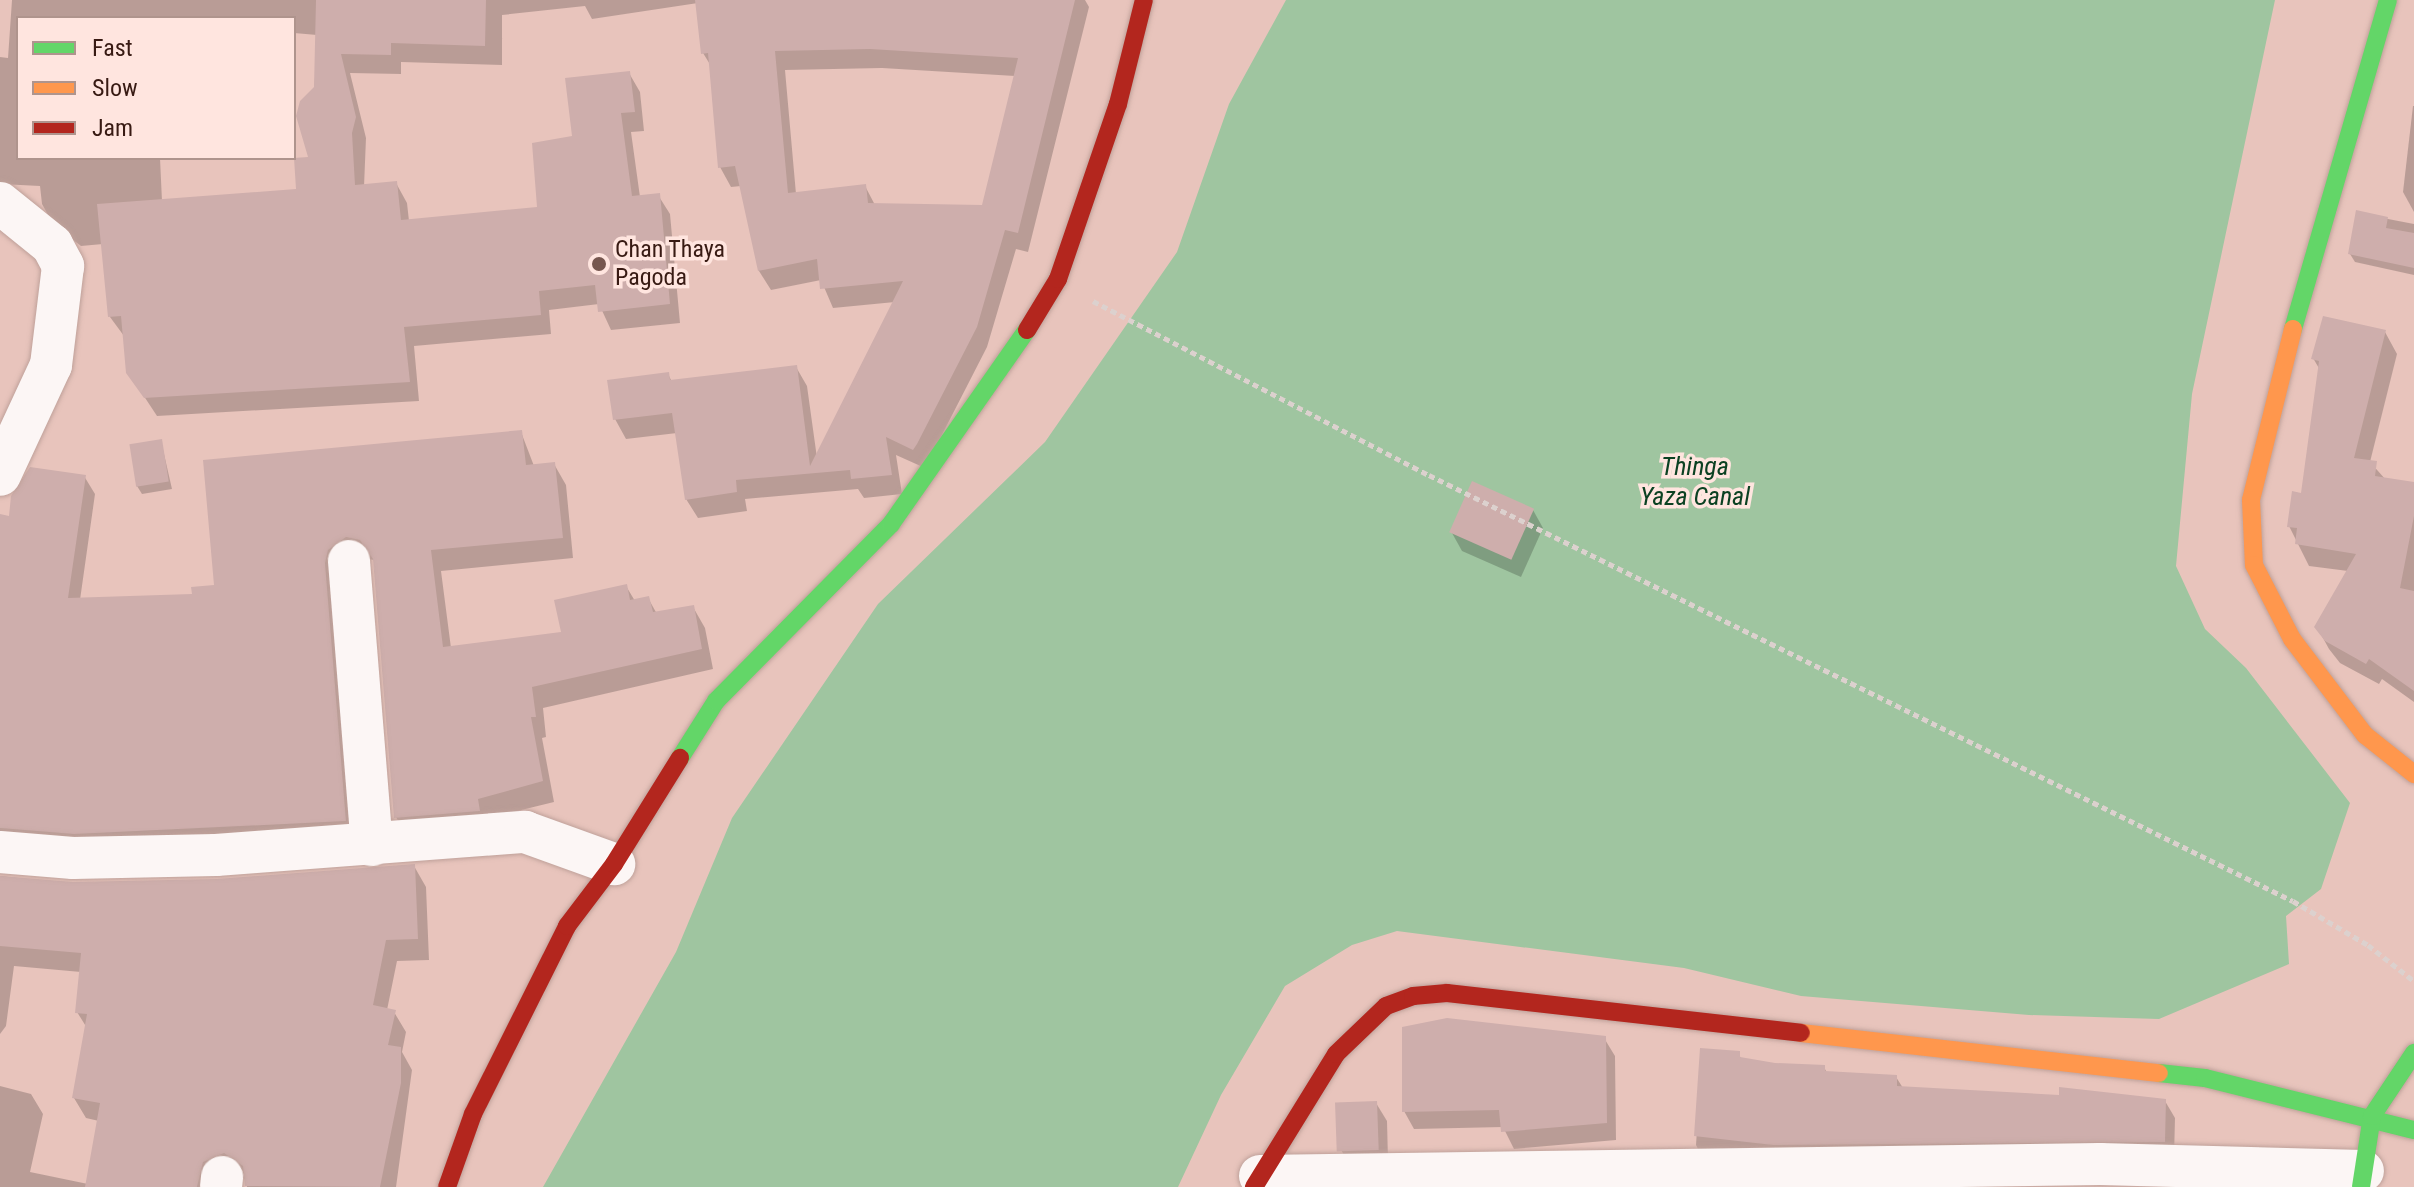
<!DOCTYPE html>
<html>
<head>
<meta charset="utf-8">
<style>
	body { margin:0 }
	#map { position:relative; width:2414px; height:1187px; overflow:hidden; background:#e8c4bc; font-family:"Roboto Condensed",sans-serif }
	div>[style] { position:absolute }
	[style*='--x'] { left:calc(var(--x)*1px); top:calc(var(--y)*1px); width:calc(var(--w)*1px); rotate:calc(var(--a)*1deg) }
	.water>* { inset:0; background:#9fc5a0 }
	.shadow>* { inset:0; background:#0003 }
	.building>* { inset:0; background:#ceaeac; transform-origin:0 0 }
	.path>* { height:5px; margin-top:-2.5px; transform-origin:0; background:repeating-linear-gradient(90deg,#dcd1ce 0 6px,transparent 0 10px) }
	.roads { filter:drop-shadow(0 0 2px #bfa19a) drop-shadow(0 0 2px #bfa19a) }
	.street>* { height:42px; margin:-21px; padding:0 21px; transform-origin:21px; border-radius:21px; background:#fcf6f5 }
	.fast>* { height:18px; margin:-9px; padding:0 9px; transform-origin:9px; border-radius:9px; background:#63d668 }
	.slow>* { height:18px; margin:-9px; padding:0 9px; transform-origin:9px; border-radius:9px; background:#ff974d }
	.jam>* { height:18px; margin:-9px; padding:0 9px; transform-origin:9px; border-radius:9px; background:#b3261e }
	.dots>* { width:22px; height:22px; translate:-50% -50%; box-sizing:border-box; border:4px solid #ffe5df; border-radius:50% }
	span { translate:-50% -50%; white-space:nowrap; text-align:center; line-height:1.15; -webkit-text-stroke:7px #ffe5df; paint-order:stroke }
	.poi-label { font-size:24px; color:#381a13 }
	.left { translate:0 -50%; text-align:left }
	.water-label { font-size:26px; color:#0b4122; font-style:italic }
	.legend { position:absolute; left:16px; top:16px; width:280px; height:144px; box-sizing:border-box; background:#ffe5df; border:2px solid #af948d; margin:0; padding:10px 14px; list-style:none; font-size:24px; color:#381a13 }
	.legend li { display:flex; align-items:center; gap:16px; height:40px }
	.legend b { width:40px; border:2px solid #af948d }
</style>
</head>
<body>
<div id="map">
	<div class="water">
		<div style="clip-path:polygon(1286px 0,2275px 0,2192px 394px,2176px 566px,2205px 629px,2246px 668px,2350px 803px,2321px 889px,2286px 916px,2289px 964px,2159px 1019px,2029px 1015px,1801px 996px,1684px 968px,1397px 931px,1352px 945px,1285px 986px,1221px 1095px,1178px 1187px,543px 1187px,676px 952px,732px 818px,878px 604px,1045px 442px,1177px 252px,1229px 104px)"></div>
	</div>
	<div class="shadow">
		<div style="clip-path:polygon(evenodd,12px 0,1085px 0,1089px 7px,1028px 252px,1016px 249px,987px 347px,925px 468px,896px 455px,902px 494px,864px 498px,858px 489px,745px 499px,747px 511px,698px 518px,686px 499px,677px 433px,626px 439px,615px 419px,668px 374px,672px 382px,796px 367px,807px 386px,817px 458px,895px 302px,833px 308px,821px 280px,771px 290px,759px 271px,741px 186px,731px 187px,720px 167px,711px 66px,703px 53px,698px 3px,592px 19px,585px 6px,502px 15px,502px 65px,401px 62px,401px 74px,350px 73px,366px 138px,364px 187px,396px 183px,407px 203px,409px 221px,539px 209px,574px 137px,629px 73px,640px 92px,644px 131px,631px 132px,640px 197px,658px 195px,670px 214px,680px 323px,611px 330px,599px 304px,549px 310px,551px 334px,414px 346px,419px 401px,157px 416px,128px 372px,124px 336px,110px 317px,103px 244px,81px 246px,53px 224px,42px 204px,40px 186px,0 184px,0 57px,8px 58px,12px 0,18px 18px,294px 18px,294px 33px,317px 35px,311px 159px,298px 191px,162px 201px,160px 158px,18px 158px,18px 18px,12px 0,882px 68px,1015px 76px,983px 207px,875px 205px,865px 186px,796px 194px,785px 70px,882px 68px)"></div>
		<div style="clip-path:polygon(2413px 106px,2414px 106px,2414px 212px,2403px 192px)"></div>
		<div style="clip-path:polygon(2357px 213px,2414px 224px,2414px 275px,2355px 262px,2350px 254px)"></div>
		<div style="clip-path:polygon(2385px 332px,2397px 354px,2370px 462px,2386px 480px,2414px 484px,2414px 702px,2382px 679px,2379px 684px,2340px 663px,2329px 649px,2317px 627px,2348px 571px,2309px 566px,2289px 526px,2303px 495px,2320px 370px,2313px 358px)"></div>
		<div style="clip-path:polygon(521px 432px,534px 466px,554px 464px,566px 485px,573px 558px,441px 571px,451px 648px,563px 633px,626px 586px,635px 601px,648px 598px,657px 614px,693px 607px,705px 628px,713px 669px,543px 708px,546px 737px,542px 738px,554px 802px,408px 838px,396px 817px,374px 560px,359px 557px,357px 842px,0 856px,0 516px,10px 518px,84px 476px,95px 494px,80px 600px,194px 596px)"></div>
		<div style="clip-path:polygon(161px 441px,172px 489px,142px 494px,137px 486px)"></div>
		<div style="clip-path:polygon(1533px 510px,1543px 528px,1521px 577px,1462px 551px,1452px 533px)"></div>
		<div style="clip-path:polygon(414px 866px,426px 887px,429px 960px,397px 961px,387px 1010px,394px 1012px,406px 1032px,402px 1052px,412px 1070px,396px 1187px,247px 1187px,246px 1180px,237px 1173px,214px 1187px,0 1187px,0 1086px,31px 1094px,43px 1114px,30px 1172px,88px 1184px,99px 1121px,86px 1118px,74px 1098px,87px 1028px,77px 1012px,81px 972px,14px 966px,6px 1026px,0 1034px,0 876px,71px 884px,218px 881px)"></div>
		<div style="clip-path:polygon(1604px 1038px,1615px 1056px,1616px 1140px,1514px 1149px,1503px 1127px,1414px 1129px,1404px 1111px)"></div>
		<div style="clip-path:polygon(1702px 1051px,1738px 1053px,1742px 1060px,1775px 1065px,1824px 1067px,1827px 1073px,1896px 1077px,1903px 1088px,2165px 1101px,2175px 1118px,2174px 1158px,1705px 1162px,1696px 1145px)"></div>
		<div style="clip-path:polygon(1376px 1103px,1387px 1121px,1388px 1160px,1349px 1163px,1338px 1145px)"></div>
	</div>
	<div class="building">
		<div style="clip-path:polygon(316px 0,486px 0,485px 46px,391px 43px,391px 55px,341px 54px,356px 117px,352px 133px,355px 185px,397px 181px,401px 220px,537px 207px,532px 143px,572px 136px,565px 78px,630px 71px,635px 112px,621px 113px,632px 196px,660px 193px,670px 304px,598px 312px,595px 285px,539px 291px,541px 315px,404px 327px,410px 382px,144px 398px,126px 373px,121px 316px,108px 317px,97px 204px,296px 189px,294px 158px,308px 157px,296px 116px,300px 101px,314px 87px)"></div>
		<div style="clip-path:polygon(evenodd,695px 0,1075px 0,1018px 233px,1005px 230px,977px 327px,917px 444px,913px 450px,886px 437px,892px 475px,851px 479px,850px 470px,736px 480px,737px 492px,685px 500px,672px 413px,613px 420px,607px 380px,669px 372px,670px 380px,797px 365px,810px 466px,903px 281px,820px 289px,817px 259px,758px 271px,735px 166px,718px 168px,708px 53px,701px 54px,695px 0,870px 49px,1018px 58px,982px 205px,868px 203px,866px 184px,788px 193px,775px 51px,870px 49px)"></div>
		<div style="clip-path:polygon(2356px 210px,2388px 217px,2386px 228px,2414px 233px,2414px 268px,2348px 254px)"></div>
		<div style="clip-path:polygon(2323px 316px,2386px 330px,2354px 458px,2377px 461px,2375px 476px,2414px 482px,2414px 516px,2400px 588px,2414px 591px,2414px 691px,2369px 659px,2366px 664px,2325px 641px,2314px 627px,2356px 554px,2295px 544px,2297px 528px,2287px 527px,2292px 491px,2301px 493px,2319px 361px,2311px 359px)"></div>
		<div style="clip-path:polygon(522px 430px,526px 465px,555px 462px,563px 538px,431px 550px,443px 647px,561px 632px,554px 600px,627px 584px,630px 600px,649px 596px,653px 612px,694px 605px,702px 649px,532px 687px,536px 717px,531px 717px,543px 781px,478px 799px,480px 811px,394px 818px,373px 559px,360px 540px,346px 537px,328px 550px,325px 563px,346px 821px,74px 834px,0 828px,0 514px,9px 516px,11px 496px,30px 467px,86px 475px,68px 598px,192px 594px,191px 587px,214px 585px,203px 460px)"></div>
		<div style="left:162px;top:439px;width:43px;height:33px;rotate:81deg"></div>
		<div style="left:1472px;top:481px;width:68px;height:56px;rotate:24deg"></div>
		<div style="clip-path:polygon(415px 864px,418px 939px,386px 940px,373px 1005px,396px 1010px,388px 1045px,401px 1047px,401px 1083px,380px 1187px,245px 1186px,243px 1166px,224px 1153px,203px 1162px,197px 1187px,85px 1187px,100px 1103px,72px 1098px,87px 1014px,75px 1013px,81px 953px,0 946px,0 876px,73px 882px,217px 879px)"></div>
		<div style="clip-path:polygon(1447px 1018px,1606px 1036px,1607px 1123px,1501px 1132px,1499px 1110px,1402px 1112px,1402px 1027px)"></div>
		<div style="clip-path:polygon(1700px 1048px,1740px 1051px,1740px 1057px,1775px 1063px,1825px 1065px,1825px 1071px,1897px 1075px,1897px 1086px,2059px 1095px,2059px 1087px,2166px 1099px,2165px 1142px,1773px 1145px,1694px 1136px)"></div>
		<div style="left:1377px;top:1101px;width:49px;height:42px;rotate:88deg"></div>
	</div>
	<div class="path">
		<div style="--x:1093;--y:301;--w:378;--a:27.4"></div>
		<div style="--x:1429;--y:475;--w:963;--a:26.25"></div>
		<div style="--x:2293;--y:901;--w:87;--a:30.4"></div>
		<div style="--x:2368;--y:945;--w:58;--a:38"></div>
	</div>
	<div class="roads">
		<div class="street">
			<div style="--x:0;--y:203;--w:67;--a:38.9"></div>
			<div style="--x:52;--y:245;--w:24;--a:62"></div>
			<div style="--x:63;--y:266;--w:100;--a:96.9"></div>
			<div style="--x:51;--y:365;--w:121;--a:114.9"></div>
			<div style="--x:349;--y:561;--w:285;--a:85.4"></div>
			<div style="--x:0;--y:852;--w:73;--a:4.7"></div>
			<div style="--x:73;--y:858;--w:143;--a:-1.2"></div>
			<div style="--x:216;--y:855;--w:310;--a:-4.3"></div>
			<div style="--x:525;--y:832;--w:95;--a:19.8"></div>
			<div style="--x:1260;--y:1176;--w:840;--a:-0.82"></div>
			<div style="--x:2100;--y:1164;--w:263;--a:1.5"></div>
			<div style="--x:221;--y:1187;--w:10;--a:-84"></div>
		</div>
		<div class="fast">
			<div style="--x:2293;--y:329;--w:342;--a:-73.9"></div>
			<div style="--x:680;--y:758;--w:67;--a:-57.7"></div>
			<div style="--x:716;--y:701;--w:249;--a:-45.3"></div>
			<div style="--x:891;--y:524;--w:237;--a:-55"></div>
			<div style="--x:2159;--y:1073;--w:46;--a:6.2"></div>
			<div style="--x:2205;--y:1078;--w:215;--a:14"></div>
			<div style="--x:2361;--y:1187;--w:72;--a:-81.2"></div>
			<div style="--x:2372;--y:1116;--w:76;--a:-56.3"></div>
		</div>
		<div class="slow">
			<div style="--x:2293;--y:329;--w:176;--a:103.8"></div>
			<div style="--x:2251;--y:500;--w:65;--a:87.4"></div>
			<div style="--x:2254;--y:565;--w:83;--a:62.8"></div>
			<div style="--x:2292;--y:639;--w:121;--a:52.8"></div>
			<div style="--x:2365;--y:735;--w:63;--a:38.5"></div>
			<div style="--x:1801;--y:1033;--w:360;--a:6.4"></div>
		</div>
		<div class="jam">
			<div style="--x:1027;--y:330;--w:60;--a:-58.7"></div>
			<div style="--x:1058;--y:279;--w:185;--a:-71.1"></div>
			<div style="--x:1118;--y:104;--w:107;--a:-76"></div>
			<div style="--x:447;--y:1187;--w:77;--a:-70.4"></div>
			<div style="--x:473;--y:1114;--w:210;--a:-63.4"></div>
			<div style="--x:567;--y:926;--w:78;--a:-52.8"></div>
			<div style="--x:614;--y:864;--w:125;--a:-58.1"></div>
			<div style="--x:1254;--y:1187;--w:156;--a:-58.3"></div>
			<div style="--x:1336;--y:1054;--w:69;--a:-43.8"></div>
			<div style="--x:1386;--y:1006;--w:29;--a:-20"></div>
			<div style="--x:1413;--y:996;--w:34;--a:-5"></div>
			<div style="--x:1447;--y:993;--w:356;--a:6.4"></div>
		</div>
	</div>
	<div class="dots">
		<div style="left:599px;top:264px;background:#76564e"></div>
	</div>
	<div class="poi-label">
		<span class="left" style="left:615px;top:264px">Chan Thaya<br>Pagoda</span>
	</div>
	<div class="water-label">
		<span style="left:1695px;top:482px">Thinga<br>Yaza Canal</span>
	</div>
	<ul class="legend">
	<li><b style="height:10px;background:#63d668"></b>Fast</li>
	<li><b style="height:10px;background:#ff974d"></b>Slow</li>
	<li><b style="height:10px;background:#b3261e"></b>Jam</li>
	</ul>
</div>
</body>
</html>
